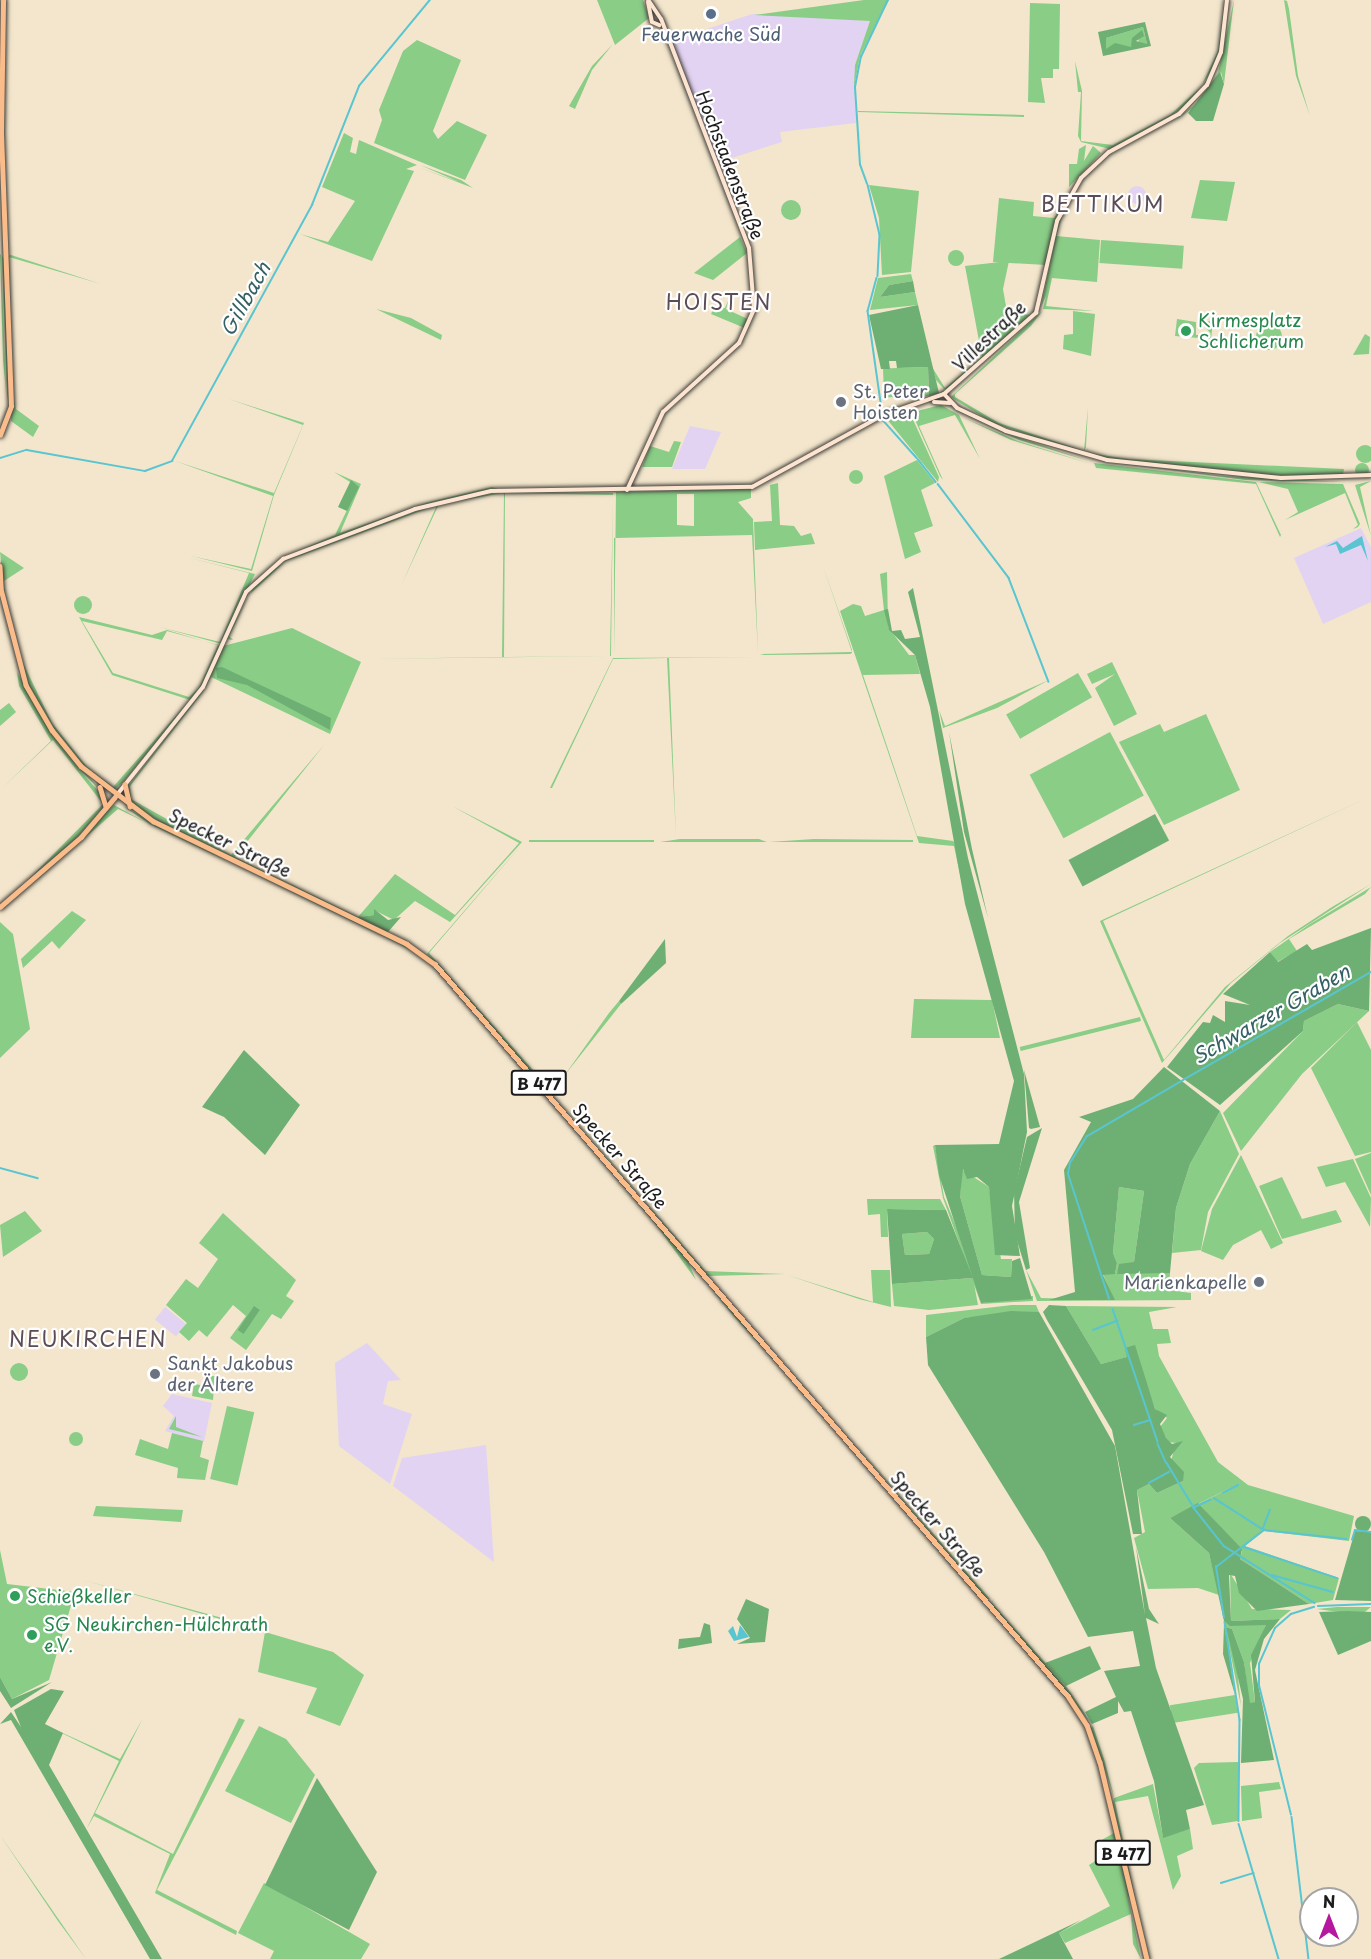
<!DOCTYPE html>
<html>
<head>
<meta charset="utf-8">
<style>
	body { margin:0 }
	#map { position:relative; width:1371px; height:1959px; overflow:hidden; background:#f3e6cc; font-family:"Playpen Sans",sans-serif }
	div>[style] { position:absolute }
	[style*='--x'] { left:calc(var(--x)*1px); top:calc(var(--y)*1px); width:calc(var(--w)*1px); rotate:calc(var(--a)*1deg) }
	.built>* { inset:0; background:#e3d3f2; transform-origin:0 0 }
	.round { border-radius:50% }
	.green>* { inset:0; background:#89cd86; transform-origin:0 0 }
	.forest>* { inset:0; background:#6eb073; transform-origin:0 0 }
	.water>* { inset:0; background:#59c5d0 }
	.stream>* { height:1.5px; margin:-0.75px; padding:0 0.75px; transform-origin:0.75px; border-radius:0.75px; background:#59c5d0 }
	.roads { filter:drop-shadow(0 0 2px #3c3a36) drop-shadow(0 0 2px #3c3a36) }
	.secondary>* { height:4px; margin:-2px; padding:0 2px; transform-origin:2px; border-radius:2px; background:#fde4d0 }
	.primary>* { height:4.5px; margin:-2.25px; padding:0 2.25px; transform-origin:2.25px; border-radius:2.25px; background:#f9bc8a }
	.dots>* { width:16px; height:16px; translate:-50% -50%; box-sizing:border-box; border:3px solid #fff; border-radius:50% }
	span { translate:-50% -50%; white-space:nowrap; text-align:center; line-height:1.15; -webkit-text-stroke:4.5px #fff; paint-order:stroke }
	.shield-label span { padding:2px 4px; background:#fff; border:2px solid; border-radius:4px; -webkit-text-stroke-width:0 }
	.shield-label { font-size:16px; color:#1c1c1c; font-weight:700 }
	.service-label { font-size:18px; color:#4e5e75 }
	.street-label { font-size:18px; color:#1c1c1c }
	.leisure-label { font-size:18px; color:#27864d }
	.left { translate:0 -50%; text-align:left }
	.worship-label { font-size:18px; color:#5b616d }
	.right { translate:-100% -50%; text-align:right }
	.water-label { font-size:20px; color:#346064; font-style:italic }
	.quarter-label { font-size:21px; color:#5b4c56; letter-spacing:1.5px }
	.north { position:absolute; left:1299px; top:1887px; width:60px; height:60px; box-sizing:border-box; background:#fff; border:2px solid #a4a4a4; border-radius:50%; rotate:0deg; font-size:16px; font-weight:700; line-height:24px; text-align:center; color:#1c1c1c }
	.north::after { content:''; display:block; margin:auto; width:21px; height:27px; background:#b5179e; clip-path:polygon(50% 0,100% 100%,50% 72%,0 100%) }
</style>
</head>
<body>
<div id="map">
	<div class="built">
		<div style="clip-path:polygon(752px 14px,871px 21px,855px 65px,856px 123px,780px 132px,782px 142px,716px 163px,671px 41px)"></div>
		<div class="round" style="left:1128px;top:186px;width:18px;height:18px"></div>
		<div style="clip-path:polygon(690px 426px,721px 432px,705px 469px,672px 469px)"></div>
		<div style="clip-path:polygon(1361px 528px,1371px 547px,1371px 602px,1323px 624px,1294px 558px)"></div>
		<div style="left:165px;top:1307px;width:27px;height:16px;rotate:39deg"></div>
		<div style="clip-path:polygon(367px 1343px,401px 1380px,388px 1381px,383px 1404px,412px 1414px,390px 1484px,339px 1446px,335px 1363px)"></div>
		<div style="clip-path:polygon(172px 1394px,212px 1403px,204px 1442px,165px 1431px,174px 1416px,163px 1406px)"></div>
		<div style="clip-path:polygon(486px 1445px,494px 1562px,393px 1486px,402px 1458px)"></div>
	</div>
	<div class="green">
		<div style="clip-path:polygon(597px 0,643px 0,649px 18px,615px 45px)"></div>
		<div style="clip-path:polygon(864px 0,889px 0,860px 56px,854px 87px,865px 183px,854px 85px,855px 65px,870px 21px,754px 15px)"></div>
		<div style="clip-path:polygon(1225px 0,1222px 35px,1215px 65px,1192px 100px,1167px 119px,1110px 149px,1081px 142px,1078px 136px,1081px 92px,1078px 92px,1075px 61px,1082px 91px,1081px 141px,1113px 145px,1170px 115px,1201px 87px,1218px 51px)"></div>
		<div style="clip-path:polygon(1234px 0,1224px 84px,1221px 72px,1198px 104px,1175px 121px,1199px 101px,1218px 73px)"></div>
		<div style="clip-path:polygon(1284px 0,1287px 1px,1289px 9px,1298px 76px,1310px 116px,1296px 76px)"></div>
		<div style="clip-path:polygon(1030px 3px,1060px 4px,1059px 69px,1053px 69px,1053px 78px,1041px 78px,1045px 103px,1028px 102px)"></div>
		<div style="clip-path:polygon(1143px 27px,1147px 44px,1139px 46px,1138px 35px,1131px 47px,1106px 49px,1106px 38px)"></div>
		<div style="clip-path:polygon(417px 40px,461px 60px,433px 131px,438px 139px,457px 121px,487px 135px,465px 180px,374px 143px,382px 120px,379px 110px,403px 51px)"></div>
		<div style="clip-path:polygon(613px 44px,592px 70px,575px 109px,569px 106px,592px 66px)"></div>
		<div style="clip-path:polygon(858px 111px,1024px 115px,1024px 117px,858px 112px)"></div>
		<div style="clip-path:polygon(344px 133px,353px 138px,350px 152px,356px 154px,359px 140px,417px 165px,406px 169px,414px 171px,372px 261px,300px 234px,328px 242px,355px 201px,322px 187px)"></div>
		<div style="clip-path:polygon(1086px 145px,1084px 161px,1093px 146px,1101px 153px,1069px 187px,1069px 164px,1077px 164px,1079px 149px)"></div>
		<div style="clip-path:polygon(420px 165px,461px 180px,473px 188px,418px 167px,459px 182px)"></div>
		<div style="clip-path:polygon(1200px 180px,1235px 182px,1227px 221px,1191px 218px)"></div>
		<div style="clip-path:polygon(869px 185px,919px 191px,911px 272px,882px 275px,879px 218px)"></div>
		<div style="clip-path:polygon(999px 198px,1034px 202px,1033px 216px,1054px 218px,1060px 209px,1046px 265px,993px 262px)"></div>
		<div class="round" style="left:781px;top:200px;width:20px;height:20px"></div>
		<div style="clip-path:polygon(1066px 205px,1056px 236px,1100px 240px,1097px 282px,1052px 278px,1046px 306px,1094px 311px,1043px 309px,1046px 296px,1041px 307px,1058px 225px)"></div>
		<div style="clip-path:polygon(740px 237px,747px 253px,713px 280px,694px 273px)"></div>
		<div style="left:1101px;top:240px;width:83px;height:23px;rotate:4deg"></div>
		<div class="round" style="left:948px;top:250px;width:16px;height:16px"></div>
		<div style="clip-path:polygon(0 254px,1px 255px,6px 391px,3px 360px)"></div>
		<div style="clip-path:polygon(11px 255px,101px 284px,9px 257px,13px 397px,16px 409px,39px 426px,33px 437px,11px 421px,7px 256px)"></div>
		<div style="clip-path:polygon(2px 256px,4px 258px,9px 406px,7px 394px)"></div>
		<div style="clip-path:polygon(1009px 261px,1003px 289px,1007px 312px,1032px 315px,947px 389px,944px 389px,936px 380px,932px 367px,945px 388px,982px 357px,965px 266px)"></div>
		<div style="clip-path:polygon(911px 274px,913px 281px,889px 285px,880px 297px,915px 292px,918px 305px,870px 310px,878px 278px)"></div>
		<div style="clip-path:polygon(732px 292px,726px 309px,750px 320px,747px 329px,711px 314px,715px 306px,725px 308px)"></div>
		<div style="clip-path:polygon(376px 309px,411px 318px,442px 335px,441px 340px)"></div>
		<div style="clip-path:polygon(1042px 311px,1031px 326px,955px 394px,955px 397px,999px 423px,1084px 451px,1088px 407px,1086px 447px,1083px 453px,993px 423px,951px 397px)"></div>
		<div style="clip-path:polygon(1073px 311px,1095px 314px,1091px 356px,1063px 349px,1064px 335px,1073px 334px)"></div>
		<div style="clip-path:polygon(1177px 319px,1196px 322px,1196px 335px,1211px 334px,1201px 322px,1213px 321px,1211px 339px,1175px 336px)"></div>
		<div class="round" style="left:1256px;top:324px;width:26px;height:26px"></div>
		<div style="clip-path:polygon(1365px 334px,1370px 337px,1369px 354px,1353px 355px)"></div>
		<div style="left:928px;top:367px;width:29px;height:45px;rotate:88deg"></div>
		<div style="clip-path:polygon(229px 399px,304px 423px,274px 495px,252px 571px,191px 556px,251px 569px,273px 496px,175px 461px,274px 493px,303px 425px)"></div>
		<div style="clip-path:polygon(943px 404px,1008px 434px,1089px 461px,1019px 440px)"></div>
		<div style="clip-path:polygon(941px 405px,959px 415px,980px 459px,955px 415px,919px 426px,943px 480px,940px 476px,916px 422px,913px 412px)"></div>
		<div style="clip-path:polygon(910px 413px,939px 477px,938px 482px,886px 418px)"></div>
		<div style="clip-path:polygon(962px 417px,1018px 441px,1091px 464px,1011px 440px)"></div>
		<div style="clip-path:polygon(674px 441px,681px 442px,672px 467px,642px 467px,650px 446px,669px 452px)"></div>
		<div class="round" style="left:1356px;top:445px;width:18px;height:18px"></div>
		<div style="clip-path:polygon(1087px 447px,1089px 453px,1128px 459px,1344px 469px,1343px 475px,1265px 475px,1115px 460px,1089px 455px)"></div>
		<div style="clip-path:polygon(917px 460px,935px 483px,921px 490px,933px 526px,914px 533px,921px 552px,905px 559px,884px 476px)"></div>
		<div style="clip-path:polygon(1095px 460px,1224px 476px,1343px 482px,1245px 480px)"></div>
		<div style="clip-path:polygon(1094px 463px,1256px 482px,1281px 535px,1280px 537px,1256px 484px,1096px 468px)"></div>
		<div class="round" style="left:1355px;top:463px;width:14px;height:14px"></div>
		<div class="round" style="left:849px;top:470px;width:14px;height:14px"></div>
		<div style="clip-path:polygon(334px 472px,361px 484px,340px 533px,429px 502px,492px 487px,498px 489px,429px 503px,298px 551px,335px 535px,358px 487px)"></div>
		<div style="clip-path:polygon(1371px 481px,1360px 487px,1371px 536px,1355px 485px)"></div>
		<div style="clip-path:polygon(1259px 482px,1343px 484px,1360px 524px,1358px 527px,1353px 529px,1358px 525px,1345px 493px,1285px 520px,1298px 512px,1288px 489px)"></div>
		<div style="clip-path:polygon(778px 483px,780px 525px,794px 526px,801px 536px,811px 533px,815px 544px,755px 550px,754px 522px,772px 521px,770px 485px)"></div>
		<div style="clip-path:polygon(evenodd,751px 489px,751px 498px,738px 502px,753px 519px,758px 654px,614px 656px,616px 492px,751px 489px,677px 494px,694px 494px,694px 526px,677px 525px,677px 494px,751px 489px,752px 535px,758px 654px,614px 656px,614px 538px,752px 535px)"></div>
		<div style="clip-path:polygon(evenodd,515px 492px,613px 493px,611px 656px,368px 659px,502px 657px,504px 493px,439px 504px,401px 586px,437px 505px,286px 561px,250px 594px,229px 636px,233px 640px,226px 639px,256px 583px,290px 558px,436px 504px,480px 495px,515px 492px,505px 493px,613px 495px,610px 656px,504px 657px,505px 493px)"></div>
		<div style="clip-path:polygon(0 552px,24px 568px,4px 581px,6px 614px)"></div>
		<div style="clip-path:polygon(186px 557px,255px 574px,220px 643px,218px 643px,159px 627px,220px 642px,249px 573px)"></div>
		<div style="clip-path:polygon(822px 563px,852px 650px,852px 653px,850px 654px,764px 655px,760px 654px,852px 652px)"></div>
		<div style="clip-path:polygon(887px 572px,888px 627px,909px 655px,915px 655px,920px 674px,863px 675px,892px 761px,917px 836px,953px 841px,956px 846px,963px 889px,954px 846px,919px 843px,840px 611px,853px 604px,861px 606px,865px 616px,884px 610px,880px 574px)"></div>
		<div class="round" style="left:74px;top:596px;width:18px;height:18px"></div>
		<div style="clip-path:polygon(evenodd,79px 617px,152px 635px,167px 630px,220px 646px,202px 687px,123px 782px,114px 790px,81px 763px,50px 725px,29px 687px,20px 657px,52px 723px,87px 767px,113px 787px,190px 700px,112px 675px,79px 617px,82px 621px,162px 640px,167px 631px,218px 645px,199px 688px,189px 697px,113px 673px,82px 621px)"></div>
		<div style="clip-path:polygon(292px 628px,361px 662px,330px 734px,211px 677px,202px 693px,130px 786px,131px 799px,231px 855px,324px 745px,235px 857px,358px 917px,395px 874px,455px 915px,519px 843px,452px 806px,522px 842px,450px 922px,415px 901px,394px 920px,374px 910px,374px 915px,359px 917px,395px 936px,163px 824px,131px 803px,127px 788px,202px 691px,223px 646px)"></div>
		<div style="clip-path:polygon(757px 657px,669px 658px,676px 837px,667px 658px,613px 659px,552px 788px,550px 788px,613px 658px)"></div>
		<div style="clip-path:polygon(1112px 662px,1137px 714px,1114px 726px,1095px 688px,1115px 674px,1092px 684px,1087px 674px)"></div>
		<div style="clip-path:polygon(17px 672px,52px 734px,103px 793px,76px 766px,99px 792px,103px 798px,104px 806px,75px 840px,25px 883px,103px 804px,53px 740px,0 790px,51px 741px,19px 686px)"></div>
		<div style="left:1078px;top:673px;width:28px;height:83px;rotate:60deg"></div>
		<div style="clip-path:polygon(1049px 680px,997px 708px,943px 728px,939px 710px,945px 726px)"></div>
		<div style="clip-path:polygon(9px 703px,16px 712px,0 726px,0 710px)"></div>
		<div style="clip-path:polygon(1206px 714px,1240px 790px,1164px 825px,1119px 742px,1160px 724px,1164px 732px)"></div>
		<div style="left:1110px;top:732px;width:72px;height:91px;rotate:62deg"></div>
		<div style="clip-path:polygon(1371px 796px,1103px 921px,1164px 1060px,1225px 987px,1288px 936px,1332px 907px,1371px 884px,1280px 943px,1231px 983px,1162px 1063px,1100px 921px)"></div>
		<div style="clip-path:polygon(114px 805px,151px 825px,123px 806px,225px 860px,118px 809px,33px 883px)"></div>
		<div style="clip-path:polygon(680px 839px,759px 839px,767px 842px,660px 842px)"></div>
		<div style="clip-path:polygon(814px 839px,913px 840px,913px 842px,769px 842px)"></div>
		<div style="left:529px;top:840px;width:125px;height:2px"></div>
		<div style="clip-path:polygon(523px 843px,429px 953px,541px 1079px,557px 1082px,553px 1084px,541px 1083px,427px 954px)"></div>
		<div style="clip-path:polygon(227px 861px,400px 943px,419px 955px,397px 943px)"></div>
		<div style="clip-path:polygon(1371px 887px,1365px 894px,1289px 939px,1297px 951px,1277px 962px,1270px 952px,1310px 924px)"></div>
		<div style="clip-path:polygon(72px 911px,86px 920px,59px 949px,52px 941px,23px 968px,21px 959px)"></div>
		<div style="clip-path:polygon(0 922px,13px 934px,30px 1029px,0 1058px)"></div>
		<div style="clip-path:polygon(914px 999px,992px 1000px,1000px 1038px,911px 1038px)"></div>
		<div style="clip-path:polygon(619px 1001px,621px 1004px,564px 1076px,609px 1013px)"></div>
		<div style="clip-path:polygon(1338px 1004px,1369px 1011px,1302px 1074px,1241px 1151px,1223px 1113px,1303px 1031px,1304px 1021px)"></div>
		<div style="left:1140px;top:1017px;width:4px;height:124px;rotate:76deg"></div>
		<div style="clip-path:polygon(1357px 1022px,1371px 1050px,1371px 1152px,1355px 1156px,1311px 1068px)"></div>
		<div style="clip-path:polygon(523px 1069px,655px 1220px,688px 1261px,696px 1280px,654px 1222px)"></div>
		<div style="clip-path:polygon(551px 1091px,705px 1271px,785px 1274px,708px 1276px)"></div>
		<div style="clip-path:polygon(1220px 1111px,1239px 1154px,1208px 1212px,1201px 1250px,1172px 1253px,1176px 1208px,1190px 1164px)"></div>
		<div style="clip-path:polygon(933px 1146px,935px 1145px,944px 1197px,969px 1257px,974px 1271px,981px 1303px,1033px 1296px,1033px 1301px,981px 1304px,943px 1198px)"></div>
		<div style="clip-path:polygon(1371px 1153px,1371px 1195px,1355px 1159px)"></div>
		<div style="clip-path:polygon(1241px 1155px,1283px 1243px,1271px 1249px,1261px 1230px,1233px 1245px,1223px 1260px,1201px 1251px,1212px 1209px)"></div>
		<div style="clip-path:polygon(1353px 1159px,1371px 1198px,1370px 1227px,1345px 1182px,1326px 1187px,1317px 1167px)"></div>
		<div style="clip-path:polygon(961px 1169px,989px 1187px,1001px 1259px,1012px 1259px,1011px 1277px,982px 1275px,960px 1196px)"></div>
		<div style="clip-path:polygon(1282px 1177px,1302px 1219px,1336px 1210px,1342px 1222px,1282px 1239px,1259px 1186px)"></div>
		<div style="clip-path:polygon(1119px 1187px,1144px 1191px,1134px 1262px,1117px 1273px,1170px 1273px,1169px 1290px,1191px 1293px,1191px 1300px,1037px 1301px,1026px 1270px,1041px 1298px,1114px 1300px,1103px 1274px,1115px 1274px,1117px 1263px,1113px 1253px)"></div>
		<div style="clip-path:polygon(867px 1199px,940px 1199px,946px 1210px,887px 1209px,888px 1237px,881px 1237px,880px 1214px,868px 1215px)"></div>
		<div style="clip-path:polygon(25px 1211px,42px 1231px,3px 1257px,0 1225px)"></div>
		<div style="clip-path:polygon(223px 1213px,296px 1280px,286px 1296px,294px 1301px,281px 1319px,272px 1314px,246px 1350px,230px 1338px,246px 1316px,233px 1305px,207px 1337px,199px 1330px,189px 1341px,179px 1332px,187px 1323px,166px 1305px,186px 1279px,198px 1288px,218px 1259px,199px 1243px)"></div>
		<div style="clip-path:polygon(927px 1232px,934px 1239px,929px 1254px,905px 1255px,902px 1234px)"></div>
		<div style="clip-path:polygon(871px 1270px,890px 1270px,891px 1307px,859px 1299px,787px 1275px,873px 1302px)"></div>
		<div style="clip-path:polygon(973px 1278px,978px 1305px,929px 1310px,894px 1306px,892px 1284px)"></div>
		<div style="clip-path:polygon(715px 1294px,774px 1357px,773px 1359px,736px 1319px)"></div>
		<div style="clip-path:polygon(1012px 1305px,1036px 1305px,1039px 1312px,964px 1318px,926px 1337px,926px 1315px)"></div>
		<div style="clip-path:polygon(1066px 1306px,1177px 1307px,1149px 1312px,1153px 1329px,1168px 1329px,1171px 1343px,1157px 1344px,1159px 1356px,1218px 1462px,1248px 1485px,1354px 1516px,1349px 1541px,1264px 1531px,1245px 1546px,1339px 1578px,1333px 1600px,1309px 1604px,1240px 1559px,1242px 1551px,1199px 1504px,1240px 1483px,1170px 1518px,1209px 1553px,1219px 1595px,1198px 1588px,1148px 1589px,1134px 1538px,1145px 1532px,1137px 1490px,1149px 1484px,1157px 1493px,1183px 1481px,1171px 1461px,1176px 1443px,1168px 1442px,1160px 1427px,1167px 1418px,1155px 1409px,1134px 1349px,1128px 1357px,1101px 1364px)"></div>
		<div class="round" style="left:10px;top:1363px;width:18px;height:18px"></div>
		<div style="clip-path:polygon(205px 1376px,215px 1376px,213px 1400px,192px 1396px,194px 1384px,201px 1385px)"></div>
		<div style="left:227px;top:1406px;width:28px;height:75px;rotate:13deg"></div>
		<div style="clip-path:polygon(176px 1416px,176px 1427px,202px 1437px,169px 1429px)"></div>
		<div class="round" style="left:69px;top:1432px;width:14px;height:14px"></div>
		<div style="clip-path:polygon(172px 1433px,203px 1441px,200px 1457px,209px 1460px,205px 1480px,177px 1478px,178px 1468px,135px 1455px,140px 1439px,168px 1449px)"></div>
		<div style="clip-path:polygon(851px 1439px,990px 1599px,987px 1599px)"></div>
		<div style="clip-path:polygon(96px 1506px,183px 1510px,181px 1522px,93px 1516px)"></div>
		<div style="clip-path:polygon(0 1550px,7px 1584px,75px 1592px,49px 1680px,12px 1699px,0 1677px)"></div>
		<div style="clip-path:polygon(1230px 1573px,1252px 1609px,1291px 1610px,1280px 1619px,1231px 1621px)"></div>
		<div style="clip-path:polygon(83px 1580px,237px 1622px,262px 1631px)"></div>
		<div style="clip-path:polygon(995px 1597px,992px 1603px,1066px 1686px,1092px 1724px,991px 1604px)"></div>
		<div style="clip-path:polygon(1371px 1607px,1361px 1615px,1317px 1609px,1337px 1607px)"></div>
		<div style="clip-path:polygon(1224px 1621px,1266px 1625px,1250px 1663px,1255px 1702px,1249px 1704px,1244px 1662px,1232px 1629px,1226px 1627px,1235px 1649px,1241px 1706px)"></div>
		<div style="clip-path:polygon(265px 1632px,333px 1652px,364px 1675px,340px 1726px,306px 1713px,317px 1688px,258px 1672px)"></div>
		<div style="left:1235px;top:1695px;width:18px;height:66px;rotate:81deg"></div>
		<div style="clip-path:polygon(143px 1718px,95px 1813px,173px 1854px,239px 1718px,245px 1720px,157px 1890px,237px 1931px,236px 1935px,155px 1893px,170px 1854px,94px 1816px,87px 1828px,119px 1761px,45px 1725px,120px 1759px)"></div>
		<div style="clip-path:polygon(259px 1726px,286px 1739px,315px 1775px,291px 1823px,225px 1791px)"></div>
		<div style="clip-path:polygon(1093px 1726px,1104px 1759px,1114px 1797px,1091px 1728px)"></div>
		<div style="clip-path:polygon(1238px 1762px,1238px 1821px,1212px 1825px,1194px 1768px,1199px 1763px)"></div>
		<div style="clip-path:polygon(1279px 1782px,1281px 1789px,1259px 1792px,1262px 1818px,1242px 1821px,1241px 1786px)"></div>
		<div style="clip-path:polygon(1153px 1784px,1163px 1837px,1190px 1829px,1193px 1849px,1177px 1856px,1181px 1876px,1173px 1890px,1148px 1796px,1115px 1802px,1148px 1959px,1113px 1804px,1114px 1798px)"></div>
		<div style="clip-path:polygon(1114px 1833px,1133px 1905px,1128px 1896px,1141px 1959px,1133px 1944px,1131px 1914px,1065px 1943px,1059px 1933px,1110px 1906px,1089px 1865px,1098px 1859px,1098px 1842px)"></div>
		<div style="clip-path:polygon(0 1835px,30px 1878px,86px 1959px,58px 1921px)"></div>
		<div style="clip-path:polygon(264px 1883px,370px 1944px,361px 1959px,270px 1959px,274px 1951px,238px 1933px)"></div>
	</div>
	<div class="forest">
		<div style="clip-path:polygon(evenodd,1145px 22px,1151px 46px,1103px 56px,1098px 32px,1145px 22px,1143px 27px,1147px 44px,1136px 41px,1144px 36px,1142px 30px,1132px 38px,1131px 47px,1115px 43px,1106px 49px,1106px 38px,1143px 27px)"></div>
		<div style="clip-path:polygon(1220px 72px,1224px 84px,1213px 121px,1196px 121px,1188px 113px)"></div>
		<div style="clip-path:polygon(913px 281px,915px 292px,880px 297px,889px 285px)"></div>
		<div style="clip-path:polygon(918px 305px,939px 393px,929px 396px,928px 367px,897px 368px,896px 361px,889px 361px,890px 369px,881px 369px,869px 315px)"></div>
		<div style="clip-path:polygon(351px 480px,359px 487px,347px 511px,338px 507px)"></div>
		<div style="clip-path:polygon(913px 588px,968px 858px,1024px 1074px,1027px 1132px,1012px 1206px,1020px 1256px,995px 1255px,989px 1187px,977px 1177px,967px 1179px,963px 1169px,960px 1196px,982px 1275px,1011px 1277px,1012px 1261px,1020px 1258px,1032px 1299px,981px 1303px,939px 1175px,935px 1145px,999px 1144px,1014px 1081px,965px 904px,930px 707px,915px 655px,889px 630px,884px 610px,888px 609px,892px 631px,901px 630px,905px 639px,920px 637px,908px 592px)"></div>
		<div style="clip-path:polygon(222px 667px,331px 718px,330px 730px,247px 685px,217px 678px,216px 668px)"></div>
		<div style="clip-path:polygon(949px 732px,972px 849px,988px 918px,964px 832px)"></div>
		<div style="left:1155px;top:814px;width:30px;height:98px;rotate:62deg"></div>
		<div style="clip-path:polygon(374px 909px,388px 920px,401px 917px,388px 932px,358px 917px,374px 915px)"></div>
		<div style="clip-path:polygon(1371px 928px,1369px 1011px,1338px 1004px,1304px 1021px,1303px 1031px,1220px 1105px,1167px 1067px,1203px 1022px,1210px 1023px,1213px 1015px,1225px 1022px,1225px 1001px,1250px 1005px,1223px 994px,1270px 952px,1278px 962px,1307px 944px,1312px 950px)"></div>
		<div style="clip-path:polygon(665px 939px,666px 963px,621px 1004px,619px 1001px)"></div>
		<div style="clip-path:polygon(244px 1050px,300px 1105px,265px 1155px,224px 1117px,202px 1107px)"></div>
		<div style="clip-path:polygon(1164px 1067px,1220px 1111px,1190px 1164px,1176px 1208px,1170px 1273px,1117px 1274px,1119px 1264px,1134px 1262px,1144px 1191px,1119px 1187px,1113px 1253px,1117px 1263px,1115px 1274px,1103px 1275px,1115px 1300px,1049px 1300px,1075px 1292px,1064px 1170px,1091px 1122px,1079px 1117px,1133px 1099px)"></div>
		<div style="clip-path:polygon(1024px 1070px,1040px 1127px,1031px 1129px,1029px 1128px)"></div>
		<div style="clip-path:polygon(1042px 1128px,1019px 1202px,1030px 1268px,1026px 1270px,1015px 1234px,1014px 1192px,1027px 1137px)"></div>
		<div style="clip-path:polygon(evenodd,887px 1209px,946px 1210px,973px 1278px,892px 1284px,887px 1209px,927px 1232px,934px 1239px,929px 1254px,905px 1255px,902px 1234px,927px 1232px)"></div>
		<div style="clip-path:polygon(1049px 1305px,1066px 1306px,1101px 1364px,1127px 1357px,1125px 1348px,1135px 1345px,1155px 1409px,1167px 1415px,1160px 1424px,1166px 1438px,1172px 1444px,1183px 1441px,1170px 1457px,1184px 1472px,1183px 1481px,1157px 1493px,1149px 1484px,1137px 1490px,1142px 1534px,1133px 1534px,1112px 1430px,1047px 1320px,1043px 1312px)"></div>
		<div style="left:254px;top:1306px;width:7px;height:29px;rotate:34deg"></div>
		<div style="clip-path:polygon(1011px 1311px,1039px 1312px,1115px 1446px,1145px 1615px,1136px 1547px,1149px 1609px,1159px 1624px,1146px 1618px,1156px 1668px,1204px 1805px,1186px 1810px,1190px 1829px,1163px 1838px,1154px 1781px,1131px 1711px,1124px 1712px,1118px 1701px,1118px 1713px,1092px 1724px,1085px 1712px,1116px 1697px,1104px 1671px,1140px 1666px,1133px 1631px,1088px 1637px,1044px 1552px,928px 1365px,926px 1337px,964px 1318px)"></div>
		<div style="clip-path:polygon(1198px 1503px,1242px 1549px,1240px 1559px,1309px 1604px,1257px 1611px,1239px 1593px,1235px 1576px,1229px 1575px,1231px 1621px,1280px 1619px,1264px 1639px,1255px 1670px,1274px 1760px,1241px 1763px,1243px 1699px,1226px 1627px,1232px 1629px,1244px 1662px,1250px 1703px,1255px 1702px,1251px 1655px,1266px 1625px,1230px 1626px,1224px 1621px,1209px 1553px,1170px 1518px)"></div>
		<div class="round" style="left:1355px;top:1516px;width:16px;height:16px"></div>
		<div style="clip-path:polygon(1355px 1531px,1371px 1532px,1371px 1601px,1335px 1600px)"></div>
		<div style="clip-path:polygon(746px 1599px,769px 1609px,765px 1642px,737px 1644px,750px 1638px,737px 1619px)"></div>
		<div style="clip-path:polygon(1347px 1611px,1371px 1612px,1371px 1641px,1338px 1655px,1319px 1612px)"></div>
		<div style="clip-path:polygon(704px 1623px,710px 1625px,712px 1643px,678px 1649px,679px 1639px,700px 1637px)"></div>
		<div style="clip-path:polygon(1224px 1624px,1228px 1647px,1235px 1695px,1223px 1654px)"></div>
		<div style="clip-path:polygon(1090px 1646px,1101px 1669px,1066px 1686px,1045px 1663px)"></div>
		<div style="clip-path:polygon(0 1677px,12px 1699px,52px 1682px,11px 1708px,0 1691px)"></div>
		<div style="clip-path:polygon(51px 1689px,64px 1691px,45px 1724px,63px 1733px,49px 1765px,162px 1959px,150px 1959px,11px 1720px,0 1724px,11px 1712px,21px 1727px,14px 1710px)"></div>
		<div style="clip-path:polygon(317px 1778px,377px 1872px,349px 1930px,265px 1885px)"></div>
		<div style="clip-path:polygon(1081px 1920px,1059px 1933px,1073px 1959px,999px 1959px)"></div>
	</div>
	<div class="water">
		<div style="clip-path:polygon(1362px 536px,1368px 561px,1361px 545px,1340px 554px,1336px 544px,1325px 547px,1337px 541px,1343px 548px)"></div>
		<div style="clip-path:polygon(740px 1625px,749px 1637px,734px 1641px,728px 1631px,733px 1626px,737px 1637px)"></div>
	</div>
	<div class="stream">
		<div style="--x:867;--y:184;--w:20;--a:-110"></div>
		<div style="--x:860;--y:165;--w:78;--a:-93.7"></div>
		<div style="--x:855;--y:87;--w:31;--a:-79"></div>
		<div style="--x:861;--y:57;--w:63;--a:-64.7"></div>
		<div style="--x:868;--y:185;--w:51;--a:76.5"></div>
		<div style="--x:880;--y:235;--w:41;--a:92.8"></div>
		<div style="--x:877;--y:278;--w:34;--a:105"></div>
		<div style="--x:868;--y:311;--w:92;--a:81.9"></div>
		<div style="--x:882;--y:419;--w:52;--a:48.1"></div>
		<div style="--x:0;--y:458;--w:28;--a:-17"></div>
		<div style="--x:27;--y:450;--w:120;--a:10.1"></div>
		<div style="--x:145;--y:471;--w:29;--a:-20"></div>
		<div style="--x:172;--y:461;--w:292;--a:-61.3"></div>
		<div style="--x:312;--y:205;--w:128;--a:-68.4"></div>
		<div style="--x:359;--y:86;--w:112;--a:-50.5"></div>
		<div style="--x:918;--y:459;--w:29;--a:52"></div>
		<div style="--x:938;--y:484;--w:118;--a:52.9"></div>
		<div style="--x:1009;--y:578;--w:111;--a:69"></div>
		<div style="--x:1185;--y:1079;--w:215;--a:-29.9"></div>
		<div style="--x:0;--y:1168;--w:39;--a:15"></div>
		<div style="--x:1109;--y:1299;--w:132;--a:-108.2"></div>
		<div style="--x:1068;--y:1174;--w:11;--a:-80"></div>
		<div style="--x:1070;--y:1163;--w:31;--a:-58"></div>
		<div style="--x:1086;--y:1137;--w:113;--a:-30.4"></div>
		<div style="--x:1113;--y:1309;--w:140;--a:71.3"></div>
		<div style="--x:1093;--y:1330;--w:26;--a:-21"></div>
		<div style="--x:1134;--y:1425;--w:17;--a:-17"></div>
		<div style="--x:1158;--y:1444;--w:20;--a:66"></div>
		<div style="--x:1167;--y:1463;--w:50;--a:58.8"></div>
		<div style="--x:1149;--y:1483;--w:23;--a:-29"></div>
		<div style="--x:1223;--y:1493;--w:17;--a:-28"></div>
		<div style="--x:1214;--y:1498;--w:59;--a:32.6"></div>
		<div style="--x:1264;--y:1530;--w:83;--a:6.2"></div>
		<div style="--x:1211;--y:1500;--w:19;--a:155"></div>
		<div style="--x:1194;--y:1508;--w:48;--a:51.7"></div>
		<div style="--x:1224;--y:1546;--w:107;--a:32.1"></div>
		<div style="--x:1263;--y:1528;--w:19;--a:-69"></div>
		<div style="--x:1352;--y:1540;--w:10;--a:-73"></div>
		<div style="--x:1355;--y:1530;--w:16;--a:7"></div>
		<div style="--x:1244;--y:1547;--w:98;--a:18.4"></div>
		<div style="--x:1272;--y:1575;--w:63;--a:15.6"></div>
		<div style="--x:1318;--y:1606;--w:53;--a:-2.2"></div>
		<div style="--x:1224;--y:1618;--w:52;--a:-98.9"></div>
		<div style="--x:1216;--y:1567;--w:61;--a:-37.6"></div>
		<div style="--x:1225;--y:1622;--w:99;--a:81.3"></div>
		<div style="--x:1240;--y:1720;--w:101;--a:90.6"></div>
		<div style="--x:1291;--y:1815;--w:133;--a:-103.9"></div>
		<div style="--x:1259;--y:1686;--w:22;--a:-90"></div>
		<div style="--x:1259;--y:1664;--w:39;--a:-66"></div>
		<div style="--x:1275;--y:1628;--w:21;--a:-41"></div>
		<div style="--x:1291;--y:1614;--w:24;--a:-17"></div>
		<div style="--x:1292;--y:1817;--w:143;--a:83.2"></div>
		<div style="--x:1239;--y:1824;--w:141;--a:73.5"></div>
		<div style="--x:1221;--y:1883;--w:34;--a:-17"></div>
	</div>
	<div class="roads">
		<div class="secondary">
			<div style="--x:648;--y:2;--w:20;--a:79"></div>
			<div style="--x:652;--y:22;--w:8;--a:23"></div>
			<div style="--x:944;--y:394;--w:19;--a:47"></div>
			<div style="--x:957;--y:408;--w:54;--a:25.1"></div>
			<div style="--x:1006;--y:431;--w:105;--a:16"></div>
			<div style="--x:1107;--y:460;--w:175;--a:5.9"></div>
			<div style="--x:1281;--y:478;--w:90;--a:-1.9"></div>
			<div style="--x:934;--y:402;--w:16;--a:4"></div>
			<div style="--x:627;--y:490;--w:86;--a:-65.2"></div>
			<div style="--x:663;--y:412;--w:103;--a:-42.2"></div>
			<div style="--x:739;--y:343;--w:36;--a:-66"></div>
			<div style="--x:754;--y:310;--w:62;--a:-94.6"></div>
			<div style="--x:749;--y:248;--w:245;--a:-111"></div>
			<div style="--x:661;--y:19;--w:23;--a:-124"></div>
			<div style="--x:116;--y:796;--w:139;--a:-51.4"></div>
			<div style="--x:203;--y:687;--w:104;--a:-65.6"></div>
			<div style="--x:246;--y:592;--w:50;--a:-41.7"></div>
			<div style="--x:283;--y:559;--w:141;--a:-20.7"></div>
			<div style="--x:415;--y:509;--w:78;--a:-13.3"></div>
			<div style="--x:491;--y:491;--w:261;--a:-0.9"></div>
			<div style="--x:752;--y:487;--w:147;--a:-28.8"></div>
			<div style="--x:881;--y:416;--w:67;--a:-19.2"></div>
			<div style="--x:944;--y:394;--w:123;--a:-41.4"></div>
			<div style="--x:1036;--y:313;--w:94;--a:-77.1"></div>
			<div style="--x:1057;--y:221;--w:49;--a:-60.8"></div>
			<div style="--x:1081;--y:178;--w:38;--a:-43"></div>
			<div style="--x:1109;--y:152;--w:80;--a:-28.5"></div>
			<div style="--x:1179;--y:114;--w:40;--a:-46"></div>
			<div style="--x:1207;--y:85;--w:36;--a:-67"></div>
			<div style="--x:1221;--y:52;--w:52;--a:-83.4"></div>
		</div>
		<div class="primary">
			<div style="--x:0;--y:435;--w:31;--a:-69"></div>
			<div style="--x:11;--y:406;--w:274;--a:-92.1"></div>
			<div style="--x:1;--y:132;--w:132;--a:-89.1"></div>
			<div style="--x:0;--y:566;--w:22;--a:87"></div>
			<div style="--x:0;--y:585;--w:103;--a:75.4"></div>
			<div style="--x:26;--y:685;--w:52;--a:60"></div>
			<div style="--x:52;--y:730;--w:46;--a:51.1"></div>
			<div style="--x:81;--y:766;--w:91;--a:37.4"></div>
			<div style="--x:153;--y:821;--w:282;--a:25.8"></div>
			<div style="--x:407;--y:944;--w:34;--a:36"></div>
			<div style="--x:435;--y:964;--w:968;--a:49.15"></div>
			<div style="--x:1068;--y:1696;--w:35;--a:57"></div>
			<div style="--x:1087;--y:1725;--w:39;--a:71"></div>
			<div style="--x:1100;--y:1762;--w:203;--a:76.6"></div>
			<div style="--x:125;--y:784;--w:23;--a:77"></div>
			<div style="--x:100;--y:787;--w:21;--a:73"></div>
			<div style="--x:0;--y:907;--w:107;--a:-40.8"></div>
			<div style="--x:81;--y:837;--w:52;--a:-49.6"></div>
		</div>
	</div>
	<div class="dots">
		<div style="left:711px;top:14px;background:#5c6f8a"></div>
		<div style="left:1186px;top:331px;background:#2e9e5b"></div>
		<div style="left:841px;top:402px;background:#6b7280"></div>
		<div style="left:1259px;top:1282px;background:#6b7280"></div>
		<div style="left:155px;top:1374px;background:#6b7280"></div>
		<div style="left:15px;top:1596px;background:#2e9e5b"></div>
		<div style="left:32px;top:1635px;background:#2e9e5b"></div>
	</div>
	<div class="shield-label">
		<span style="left:539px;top:1083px">B 477</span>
		<span style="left:1123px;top:1853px">B 477</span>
	</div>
	<div class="service-label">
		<span style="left:711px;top:34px">Feuerwache Süd</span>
	</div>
	<div class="street-label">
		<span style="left:730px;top:165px;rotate:69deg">Hochstadenstraße</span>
		<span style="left:989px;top:336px;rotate:-43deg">Villestraße</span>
		<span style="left:230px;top:843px;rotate:26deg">Specker Straße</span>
		<span style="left:620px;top:1156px;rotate:49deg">Specker Straße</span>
		<span style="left:938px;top:1524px;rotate:49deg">Specker Straße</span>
	</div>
	<div class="leisure-label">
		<span class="left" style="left:1198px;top:331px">Kirmesplatz<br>Schlicherum</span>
		<span class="left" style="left:27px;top:1596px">Schießkeller</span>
		<span class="left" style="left:44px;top:1635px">SG Neukirchen-Hülchrath<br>e.V.</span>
	</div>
	<div class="worship-label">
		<span class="left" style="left:853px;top:402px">St. Peter<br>Hoisten</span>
		<span class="right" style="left:1247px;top:1282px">Marienkapelle</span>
		<span class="left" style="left:167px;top:1374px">Sankt Jakobus<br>der Ältere</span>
	</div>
	<div class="water-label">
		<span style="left:245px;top:299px;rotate:-61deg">Gillbach</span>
		<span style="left:1271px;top:1014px;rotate:-30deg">Schwarzer Graben</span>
	</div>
	<div class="quarter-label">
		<span style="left:1103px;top:203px">BETTIKUM</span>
		<span style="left:719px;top:301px">HOISTEN</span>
		<span style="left:88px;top:1338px">NEUKIRCHEN</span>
	</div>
	<div class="north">N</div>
</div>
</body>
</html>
